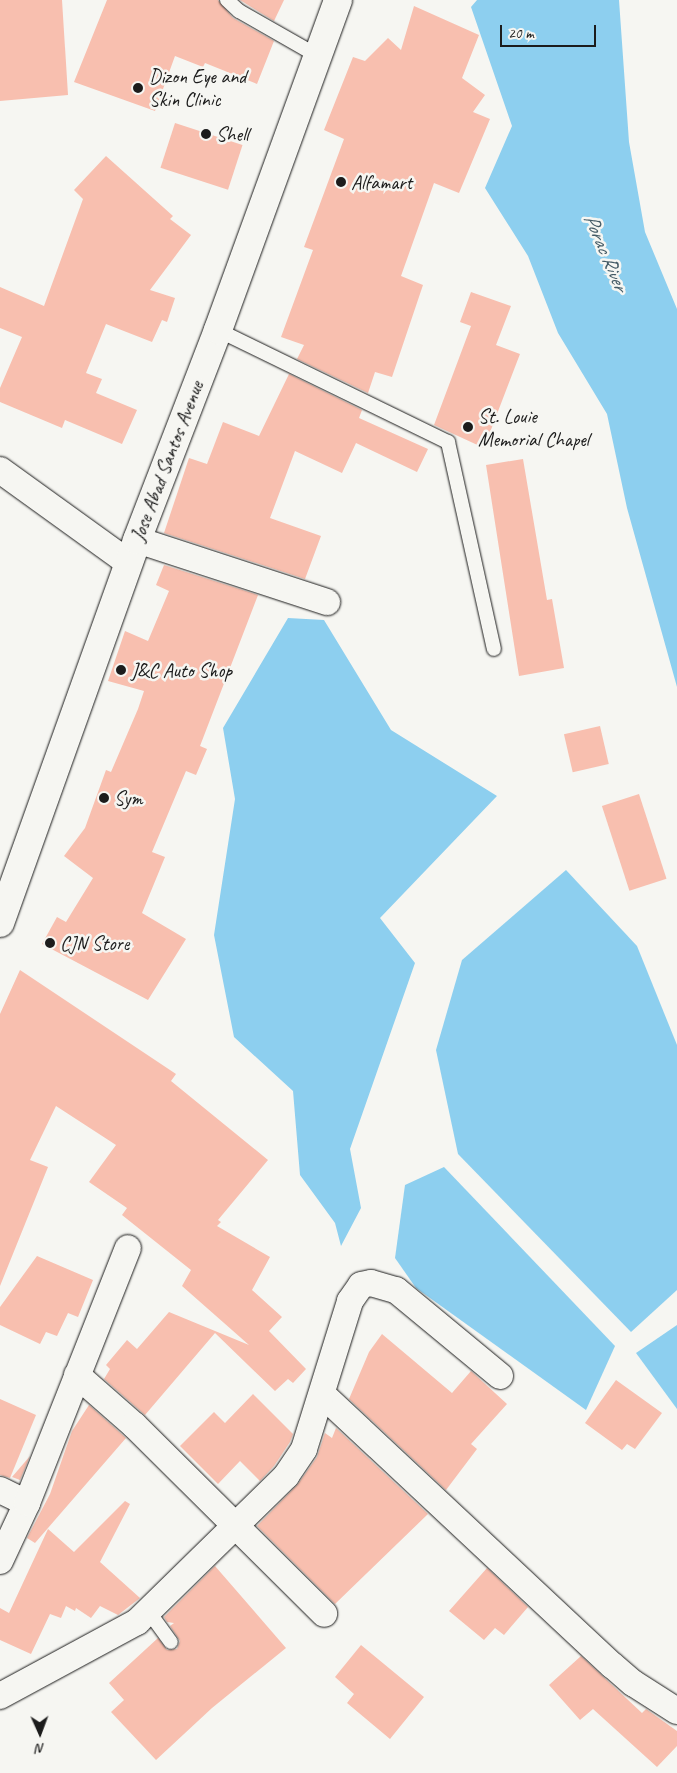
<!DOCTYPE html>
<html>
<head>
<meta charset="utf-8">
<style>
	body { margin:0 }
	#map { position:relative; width:677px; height:1773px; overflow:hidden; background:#f6f6f2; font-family:Caveat,sans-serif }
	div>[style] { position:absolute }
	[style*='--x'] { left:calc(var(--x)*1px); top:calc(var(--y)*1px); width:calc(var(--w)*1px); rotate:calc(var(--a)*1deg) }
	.water>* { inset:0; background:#8dcfef }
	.building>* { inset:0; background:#f8bfaf; transform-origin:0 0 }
	.roads { filter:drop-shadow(0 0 1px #1c1c1c) drop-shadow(0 0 1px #1c1c1c) }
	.lane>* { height:14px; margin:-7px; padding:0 7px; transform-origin:7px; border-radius:7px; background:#f6f6f2 }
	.street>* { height:26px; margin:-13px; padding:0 13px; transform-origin:13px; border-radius:13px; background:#f6f6f2 }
	.secondary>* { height:28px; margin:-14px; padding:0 14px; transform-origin:14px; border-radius:14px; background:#f6f6f2 }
	.dots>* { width:14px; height:14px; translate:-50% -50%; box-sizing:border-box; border:2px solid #f6f6f2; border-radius:50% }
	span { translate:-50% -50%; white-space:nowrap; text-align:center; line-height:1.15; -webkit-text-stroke:5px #f6f6f2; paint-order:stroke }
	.poi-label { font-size:20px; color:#1c1c1c }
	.left { translate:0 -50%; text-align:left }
	.street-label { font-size:20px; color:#1c1c1c }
	.water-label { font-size:21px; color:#445b66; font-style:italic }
	.north { position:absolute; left:15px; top:1708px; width:50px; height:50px; -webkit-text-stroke:4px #f6f6f2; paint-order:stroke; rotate:178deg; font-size:14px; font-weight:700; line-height:20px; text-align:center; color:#1c1c1c }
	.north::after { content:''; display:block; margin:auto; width:18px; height:22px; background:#1c1c1c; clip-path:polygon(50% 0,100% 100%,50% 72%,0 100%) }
	.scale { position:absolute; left:500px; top:25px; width:96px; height:22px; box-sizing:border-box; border:2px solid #1c1c1c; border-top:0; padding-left:6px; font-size:15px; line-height:18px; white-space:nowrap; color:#1c1c1c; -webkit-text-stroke:4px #f6f6f2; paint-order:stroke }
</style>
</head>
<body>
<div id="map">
	<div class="water">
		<div style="clip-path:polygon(477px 0,619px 0,629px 142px,645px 232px,677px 309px,677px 687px,627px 508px,607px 414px,558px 333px,528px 256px,485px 188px,512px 126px,471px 7px)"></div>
		<div style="clip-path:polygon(288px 618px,324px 620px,391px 730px,497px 796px,380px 918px,415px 963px,350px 1149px,361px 1208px,341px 1246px,335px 1223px,300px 1175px,293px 1091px,234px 1037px,214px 935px,235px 799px,223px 728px)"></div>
		<div style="clip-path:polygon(566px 870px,637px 946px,677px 1045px,677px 1290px,631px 1332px,458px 1154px,436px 1050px,462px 960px)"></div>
		<div style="clip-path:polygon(444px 1167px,615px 1346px,586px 1410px,416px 1288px,395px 1258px,405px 1185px)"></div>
		<div style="clip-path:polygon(677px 1325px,677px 1409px,636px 1353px)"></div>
	</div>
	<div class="building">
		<div style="clip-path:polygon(0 0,62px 0,68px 95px,0 101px)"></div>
		<div style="clip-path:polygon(107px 0,218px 0,233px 18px,274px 41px,257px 84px,205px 63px,203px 67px,175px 56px,155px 111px,74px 82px)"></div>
		<div style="clip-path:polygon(240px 0,284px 0,274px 21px)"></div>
		<div style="clip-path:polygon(414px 6px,479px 35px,462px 78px,485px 95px,473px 112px,490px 119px,459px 193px,434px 183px,401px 276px,423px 285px,392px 377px,375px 372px,368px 393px,297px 359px,304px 345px,281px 337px,313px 250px,304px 247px,344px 139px,324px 130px,353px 57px,365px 61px,388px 38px,401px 50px)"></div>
		<div style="left:175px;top:123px;width:71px;height:47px;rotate:18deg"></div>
		<div style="clip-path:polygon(106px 156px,173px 216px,170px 219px,191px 235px,150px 290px,175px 298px,167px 322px,162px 320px,152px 342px,106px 324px,86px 373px,102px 379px,96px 393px,137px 410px,122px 444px,65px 420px,62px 428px,0 402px,0 388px,22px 337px,0 328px,0 287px,44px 306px,83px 199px,74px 190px)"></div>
		<div style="clip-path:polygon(471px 292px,511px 306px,496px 345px,520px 354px,484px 448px,434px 425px,471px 326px,460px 322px)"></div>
		<div style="clip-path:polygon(289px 374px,362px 410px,359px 418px,428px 449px,417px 472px,356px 443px,342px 473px,295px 451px,270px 518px,321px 536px,305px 579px,164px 533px,189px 458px,207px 464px,223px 422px,259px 436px)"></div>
		<div style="clip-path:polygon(523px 459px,547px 600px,552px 599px,564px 668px,519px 676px,486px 465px)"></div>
		<div style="clip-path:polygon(164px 565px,258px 595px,200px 746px,207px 749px,196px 775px,186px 771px,152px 852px,165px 857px,142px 913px,186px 939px,148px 1000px,42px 944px,57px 917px,66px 922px,93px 878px,64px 856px,85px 828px,106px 770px,111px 772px,138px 709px,144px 691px,108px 681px,125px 631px,148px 641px,169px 591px,156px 585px)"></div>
		<div style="left:600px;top:726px;width:39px;height:37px;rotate:77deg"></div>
		<div style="left:639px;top:794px;width:89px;height:39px;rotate:72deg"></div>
		<div style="clip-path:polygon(20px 970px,176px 1074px,171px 1081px,268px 1160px,218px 1220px,221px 1222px,217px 1226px,270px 1257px,252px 1290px,282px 1317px,269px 1331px,306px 1369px,293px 1383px,288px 1379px,275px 1391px,215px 1333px,145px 1415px,104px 1379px,110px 1369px,106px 1365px,127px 1340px,137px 1349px,169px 1312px,249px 1345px,182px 1286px,191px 1270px,122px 1215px,127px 1208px,89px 1182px,116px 1145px,56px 1106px,30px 1160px,48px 1167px,0 1286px,0 1014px)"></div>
		<div style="clip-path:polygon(37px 1256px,93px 1280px,78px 1317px,68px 1313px,57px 1336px,46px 1332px,40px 1344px,0 1325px,0 1307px)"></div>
		<div style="clip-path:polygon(382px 1334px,452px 1393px,471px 1371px,507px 1404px,471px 1444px,477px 1449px,446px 1490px,349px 1399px,369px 1352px)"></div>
		<div style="clip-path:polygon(616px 1380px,662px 1413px,635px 1449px,627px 1444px,622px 1450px,585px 1423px)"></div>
		<div style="clip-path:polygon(253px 1394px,293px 1434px,290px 1442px,274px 1466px,260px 1481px,240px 1461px,218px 1484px,180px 1446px,214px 1412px,225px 1423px)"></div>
		<div style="clip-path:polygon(0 1399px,36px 1415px,10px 1478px,0 1475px)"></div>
		<div style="clip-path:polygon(89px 1405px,126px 1438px,35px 1543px,27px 1538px,50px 1494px,72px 1431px)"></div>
		<div style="clip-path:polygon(336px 1428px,428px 1514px,335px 1604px,257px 1526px,298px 1484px,317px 1457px,325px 1433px,332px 1438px)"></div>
		<div style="clip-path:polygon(30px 1456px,20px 1480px,12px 1477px)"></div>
		<div style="clip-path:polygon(125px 1501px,130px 1504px,100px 1562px,140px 1598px,118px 1615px,100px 1606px,91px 1618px,76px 1608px,75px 1611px,66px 1606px,61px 1618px,50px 1614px,31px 1654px,0 1640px,0 1608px,9px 1613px,48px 1529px,74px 1552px)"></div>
		<div style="clip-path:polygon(215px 1566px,286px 1648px,212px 1708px,156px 1760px,111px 1712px,124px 1700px,109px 1683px,158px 1638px,167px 1650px,177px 1649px,180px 1641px,170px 1626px,174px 1623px,167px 1622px,164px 1617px)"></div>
		<div style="clip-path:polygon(487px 1568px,528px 1607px,504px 1635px,495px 1628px,484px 1640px,449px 1611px)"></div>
		<div style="clip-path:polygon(361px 1645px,424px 1697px,390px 1739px,347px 1703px,354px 1694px,335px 1677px)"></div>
		<div style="clip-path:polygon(581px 1656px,642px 1713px,646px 1709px,677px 1731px,677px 1746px,657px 1767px,593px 1709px,580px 1720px,549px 1685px)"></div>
	</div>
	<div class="roads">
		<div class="lane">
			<div style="--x:227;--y:0;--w:16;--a:43"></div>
			<div style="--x:239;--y:11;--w:91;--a:29.7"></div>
			<div style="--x:218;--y:330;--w:256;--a:26"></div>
			<div style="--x:448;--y:442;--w:212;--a:77.5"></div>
			<div style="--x:149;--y:1612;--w:37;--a:54"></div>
		</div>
		<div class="street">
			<div style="--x:0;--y:470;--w:159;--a:35.8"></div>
			<div style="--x:137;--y:540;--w:200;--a:18.1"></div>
			<div style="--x:77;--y:1375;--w:76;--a:41.3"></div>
			<div style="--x:134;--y:1425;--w:268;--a:44.8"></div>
			<div style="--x:323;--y:1395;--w:396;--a:43.1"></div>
			<div style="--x:612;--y:1665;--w:28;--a:41"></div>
			<div style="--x:633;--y:1683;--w:52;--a:32.5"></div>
			<div style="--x:0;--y:1490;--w:30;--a:26"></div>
			<div style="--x:0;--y:1561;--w:64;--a:-65"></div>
			<div style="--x:27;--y:1503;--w:274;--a:-68.4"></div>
			<div style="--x:0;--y:1696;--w:156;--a:-28.4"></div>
			<div style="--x:137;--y:1622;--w:209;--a:-44.4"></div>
			<div style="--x:286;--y:1476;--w:32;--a:-56"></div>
			<div style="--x:304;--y:1449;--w:155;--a:-72.7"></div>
			<div style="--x:350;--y:1301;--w:19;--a:-55"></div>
			<div style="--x:361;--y:1285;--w:10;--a:-11"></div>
			<div style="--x:371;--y:1283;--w:26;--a:16"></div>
			<div style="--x:396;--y:1290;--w:135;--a:39.6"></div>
		</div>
		<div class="secondary">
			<div style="--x:0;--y:923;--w:407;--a:-70.3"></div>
			<div style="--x:137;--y:540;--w:225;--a:-68.9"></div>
			<div style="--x:218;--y:330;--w:351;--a:-70"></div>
		</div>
	</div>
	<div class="dots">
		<div style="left:138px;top:88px;background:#1c1c1c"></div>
		<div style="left:206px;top:134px;background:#1c1c1c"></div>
		<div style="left:341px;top:182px;background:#1c1c1c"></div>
		<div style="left:468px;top:427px;background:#1c1c1c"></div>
		<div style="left:121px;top:670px;background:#1c1c1c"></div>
		<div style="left:104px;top:798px;background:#1c1c1c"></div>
		<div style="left:50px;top:943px;background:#1c1c1c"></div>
	</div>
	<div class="poi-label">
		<span class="left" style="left:149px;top:88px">Dizon Eye and<br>Skin Clinic</span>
		<span class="left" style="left:216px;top:134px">Shell</span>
		<span class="left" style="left:351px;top:182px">Alfamart</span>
		<span class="left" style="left:478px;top:428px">St. Louie<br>Memorial Chapel</span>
		<span class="left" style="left:131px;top:670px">J&amp;C Auto Shop</span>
		<span class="left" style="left:114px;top:798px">Sym</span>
		<span class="left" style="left:60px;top:943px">CJN Store</span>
	</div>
	<div class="street-label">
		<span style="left:167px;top:461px;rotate:-69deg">Jose Abad Santos Avenue</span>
	</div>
	<div class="water-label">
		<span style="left:606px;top:252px;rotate:67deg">Porac River</span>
	</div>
	<div class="north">N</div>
	<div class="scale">20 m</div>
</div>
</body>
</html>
